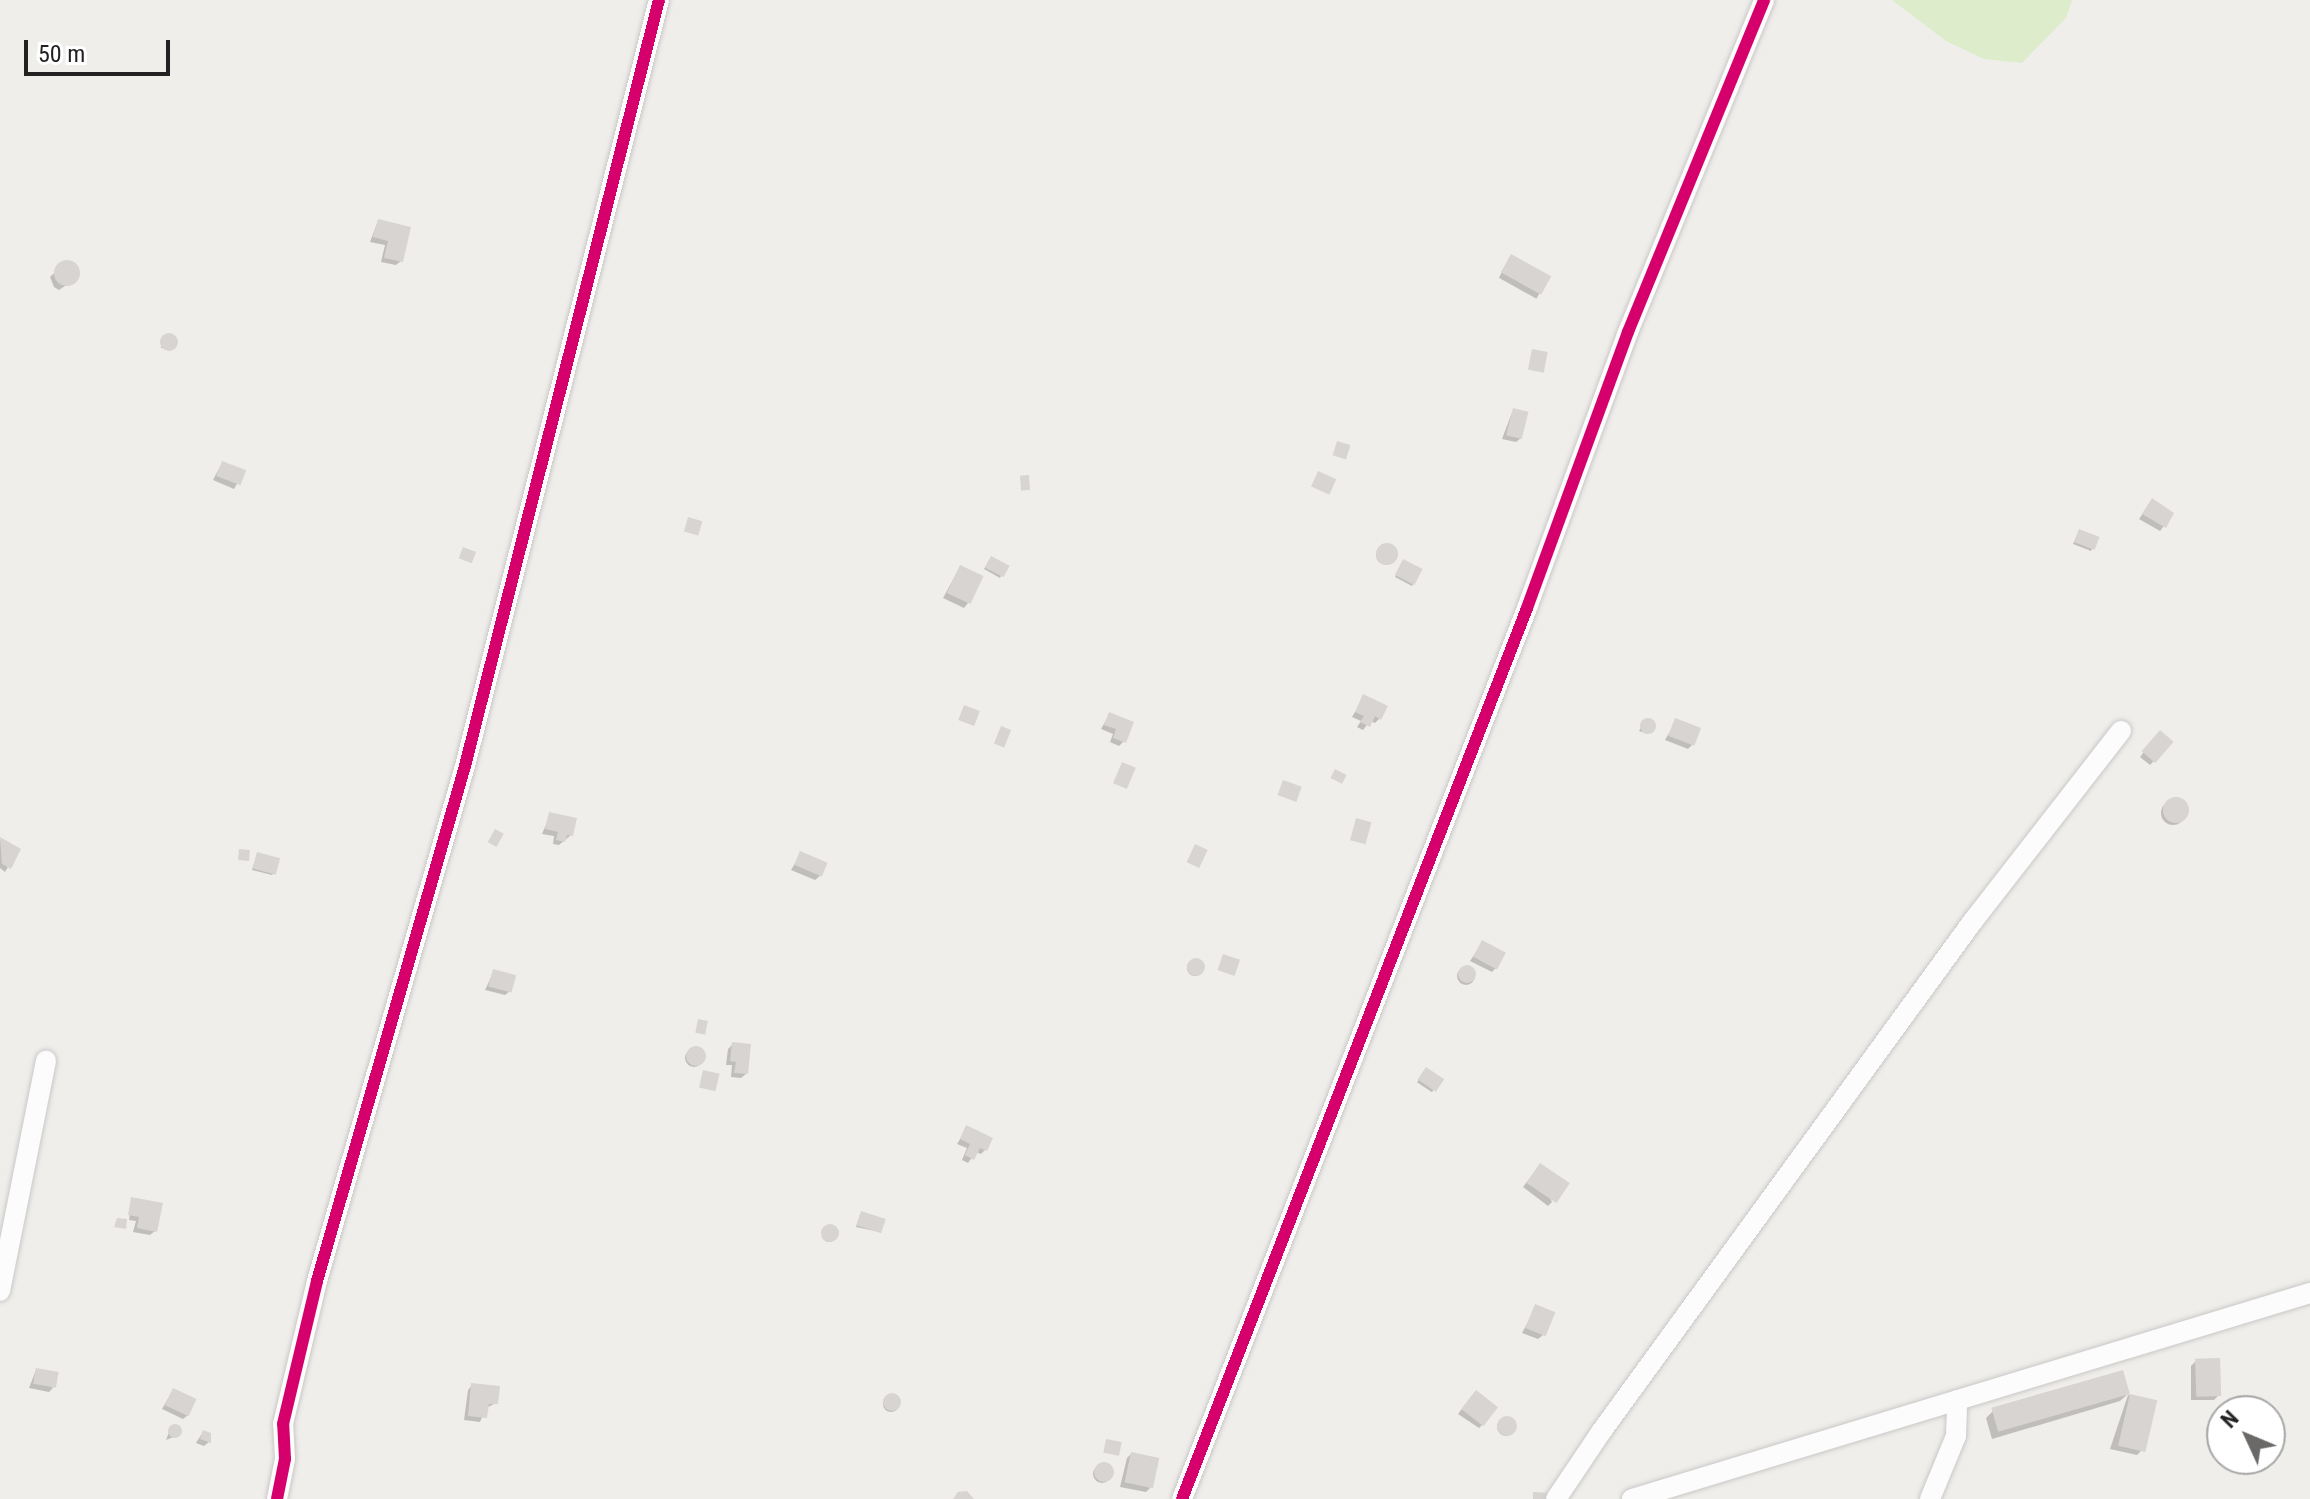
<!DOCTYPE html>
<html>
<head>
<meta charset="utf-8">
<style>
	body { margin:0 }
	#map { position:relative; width:2310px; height:1499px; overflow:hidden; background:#f0eeeb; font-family:"Roboto Condensed",sans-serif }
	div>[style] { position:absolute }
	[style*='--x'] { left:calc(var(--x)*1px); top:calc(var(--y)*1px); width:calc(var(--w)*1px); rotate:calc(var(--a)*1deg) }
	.grass>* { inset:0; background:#ddeccb }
	.shadow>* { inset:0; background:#0003; transform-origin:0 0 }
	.round { border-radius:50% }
	.building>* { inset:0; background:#d7d4d2; transform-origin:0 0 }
	.roads { filter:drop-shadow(0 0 2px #c9c8c7) drop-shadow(0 0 2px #c9c8c7) }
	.minor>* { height:20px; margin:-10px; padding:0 10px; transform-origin:10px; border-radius:10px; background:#fdfcfc }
	.cycleway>* { height:12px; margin:-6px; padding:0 6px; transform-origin:6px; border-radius:6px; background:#d6006c }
	span { translate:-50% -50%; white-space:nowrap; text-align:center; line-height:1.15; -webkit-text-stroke:7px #fff; paint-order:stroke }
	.north { position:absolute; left:2206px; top:1395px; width:80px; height:80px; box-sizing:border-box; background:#fff; border:2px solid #a7a7a7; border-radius:50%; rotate:314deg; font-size:22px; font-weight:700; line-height:32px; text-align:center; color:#222 }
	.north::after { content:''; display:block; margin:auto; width:28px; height:36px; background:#6a6968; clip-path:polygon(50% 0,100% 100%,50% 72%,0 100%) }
	.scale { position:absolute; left:24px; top:40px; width:146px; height:36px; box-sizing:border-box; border:4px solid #222; border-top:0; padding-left:10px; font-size:24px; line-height:28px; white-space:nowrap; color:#222; -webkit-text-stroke:6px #fff; paint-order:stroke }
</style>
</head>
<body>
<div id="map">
	<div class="grass">
		<div style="clip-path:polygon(1892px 0,2072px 0,2066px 18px,2022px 63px,1984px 59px,1946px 41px)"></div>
	</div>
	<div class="shadow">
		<div style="clip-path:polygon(378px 221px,401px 261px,396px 265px,381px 262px,385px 245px,370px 242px)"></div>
		<div style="left:1511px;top:256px;width:43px;height:25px;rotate:29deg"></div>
		<div style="clip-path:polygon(66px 262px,77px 270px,74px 280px,59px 290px,54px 287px,50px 277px)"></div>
		<div style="clip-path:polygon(171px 336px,173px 348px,161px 348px,162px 340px)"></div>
		<div style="clip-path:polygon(1513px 410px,1521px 438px,1516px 442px,1502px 439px)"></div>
		<div style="clip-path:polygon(222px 463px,244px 471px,234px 489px,213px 480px)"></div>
		<div style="clip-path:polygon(2152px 500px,2164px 526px,2160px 531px,2139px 519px)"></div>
		<div style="clip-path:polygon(2078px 533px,2092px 549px,2091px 551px,2073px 544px)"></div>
		<div class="round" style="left:1376px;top:545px;width:20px;height:20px"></div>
		<div style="clip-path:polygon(989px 560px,1001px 576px,1000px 578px,984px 569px)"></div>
		<div style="clip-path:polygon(1402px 563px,1413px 584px,1412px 586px,1395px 577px)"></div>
		<div style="clip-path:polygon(960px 567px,968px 603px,964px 608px,943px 598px)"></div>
		<div style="clip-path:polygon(1364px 697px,1380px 718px,1375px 723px,1370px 721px,1363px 730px,1357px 727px,1361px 721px,1352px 717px)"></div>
		<div style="clip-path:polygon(1109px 715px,1124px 741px,1119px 746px,1110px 742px,1113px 734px,1101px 729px)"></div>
		<div style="clip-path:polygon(1645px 720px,1654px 724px,1648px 734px,1639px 731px)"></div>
		<div style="clip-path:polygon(1676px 721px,1692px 745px,1688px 749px,1665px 740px)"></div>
		<div style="clip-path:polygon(2156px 737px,2171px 743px,2150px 765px,2140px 757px)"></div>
		<div class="round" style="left:2161px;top:801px;width:24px;height:24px"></div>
		<div style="clip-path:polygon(550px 815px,571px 835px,559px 845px,553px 844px,554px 836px,542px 834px)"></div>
		<div style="clip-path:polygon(0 840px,18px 850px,5px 872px,0 868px)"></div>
		<div style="clip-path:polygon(801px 853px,820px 876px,815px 880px,791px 870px)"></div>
		<div style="clip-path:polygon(257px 854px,274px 873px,272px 875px,252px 870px)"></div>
		<div style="clip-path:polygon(1482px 943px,1496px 968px,1492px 972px,1470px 961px)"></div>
		<div class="round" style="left:1187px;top:960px;width:16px;height:16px"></div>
		<div class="round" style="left:1457px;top:967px;width:18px;height:18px"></div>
		<div style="clip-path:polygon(494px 971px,510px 991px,505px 995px,485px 990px)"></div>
		<div style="clip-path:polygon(733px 1044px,746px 1074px,741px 1078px,731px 1077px,732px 1065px,726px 1065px,728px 1049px)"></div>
		<div class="round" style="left:685px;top:1049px;width:18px;height:18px"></div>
		<div style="left:1426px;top:1069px;width:18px;height:16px;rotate:34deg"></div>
		<div style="clip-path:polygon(967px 1128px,985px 1150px,981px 1154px,976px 1152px,968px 1163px,962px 1160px,967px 1148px,957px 1144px)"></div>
		<div style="clip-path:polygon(1536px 1170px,1552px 1202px,1548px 1206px,1523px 1187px)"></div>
		<div style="clip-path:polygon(132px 1200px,155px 1231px,150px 1235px,133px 1232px,136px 1221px,129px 1220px)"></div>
		<div style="clip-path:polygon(860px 1215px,880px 1232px,856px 1227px)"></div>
		<div class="round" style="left:822px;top:1228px;width:14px;height:14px"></div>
		<div style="clip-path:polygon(1536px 1307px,1543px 1335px,1538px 1339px,1522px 1333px)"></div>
		<div style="clip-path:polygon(2196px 1361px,2219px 1395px,2214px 1400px,2191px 1400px,2191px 1366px)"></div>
		<div style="clip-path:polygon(36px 1370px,53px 1388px,49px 1392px,29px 1388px)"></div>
		<div style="clip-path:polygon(472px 1385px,496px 1403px,486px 1408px,480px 1422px,464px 1420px,468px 1390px)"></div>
		<div style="clip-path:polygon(173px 1390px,188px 1415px,183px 1419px,162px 1409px)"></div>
		<div style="clip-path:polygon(2128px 1394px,2120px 1401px,1992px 1439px,1986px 1418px,1993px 1411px)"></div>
		<div style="clip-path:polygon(2128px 1395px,2155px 1401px,2141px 1451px,2137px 1455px,2110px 1449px)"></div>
		<div class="round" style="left:883px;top:1396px;width:16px;height:16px"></div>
		<div style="clip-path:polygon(1471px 1397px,1484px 1423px,1479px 1428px,1458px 1414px)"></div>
		<div class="round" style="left:1497px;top:1418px;width:18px;height:18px"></div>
		<div style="clip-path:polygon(171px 1427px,177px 1427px,179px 1435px,166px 1440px)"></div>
		<div style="clip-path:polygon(203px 1432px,209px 1442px,204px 1446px,196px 1443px)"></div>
		<div style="clip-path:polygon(1131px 1454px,1150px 1488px,1146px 1492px,1120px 1487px,1127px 1458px)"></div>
		<div class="round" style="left:1093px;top:1465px;width:18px;height:18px"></div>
	</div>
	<div class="building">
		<div style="clip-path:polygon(378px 219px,411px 227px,403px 262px,384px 258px,388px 241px,373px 237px)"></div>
		<div style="left:1511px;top:254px;width:46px;height:21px;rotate:29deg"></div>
		<div class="round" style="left:54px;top:260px;width:26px;height:26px"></div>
		<div class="round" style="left:160px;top:333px;width:18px;height:18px"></div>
		<div style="left:1532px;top:349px;width:16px;height:21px;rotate:11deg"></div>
		<div style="left:1513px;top:408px;width:16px;height:28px;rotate:14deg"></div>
		<div style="left:1337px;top:441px;width:14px;height:15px;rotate:17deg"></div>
		<div style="left:222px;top:461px;width:26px;height:16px;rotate:21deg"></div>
		<div style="left:1318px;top:471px;width:20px;height:17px;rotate:24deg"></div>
		<div style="left:1029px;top:475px;width:15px;height:9px;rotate:86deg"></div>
		<div style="clip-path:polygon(2152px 498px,2174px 513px,2166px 528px,2142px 514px)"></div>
		<div style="left:688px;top:517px;width:15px;height:15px;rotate:16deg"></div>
		<div style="left:2079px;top:529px;width:22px;height:14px;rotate:21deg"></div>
		<div class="round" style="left:1376px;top:543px;width:22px;height:22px"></div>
		<div style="left:463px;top:547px;width:14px;height:12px;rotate:21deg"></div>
		<div style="left:991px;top:556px;width:21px;height:13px;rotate:28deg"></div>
		<div style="left:1403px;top:559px;width:22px;height:18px;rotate:27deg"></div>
		<div style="left:960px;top:565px;width:26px;height:31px;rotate:25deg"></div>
		<div style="clip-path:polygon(1363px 694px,1388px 706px,1381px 720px,1375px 716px,1370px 727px,1360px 722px,1364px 716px,1355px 712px)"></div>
		<div style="left:964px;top:705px;width:17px;height:16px;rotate:21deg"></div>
		<div style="clip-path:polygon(1109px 712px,1134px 722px,1126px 743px,1113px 738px,1116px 729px,1104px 725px)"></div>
		<div class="round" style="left:1640px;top:718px;width:16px;height:16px"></div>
		<div style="left:1675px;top:718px;width:28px;height:19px;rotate:21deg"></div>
		<div style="left:1001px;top:726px;width:11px;height:19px;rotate:22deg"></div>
		<div style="left:2160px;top:730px;width:18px;height:28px;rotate:41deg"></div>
		<div style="left:1122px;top:762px;width:15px;height:23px;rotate:23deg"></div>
		<div style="left:1335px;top:769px;width:13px;height:10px;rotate:27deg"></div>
		<div style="left:1283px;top:780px;width:20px;height:16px;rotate:20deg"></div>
		<div class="round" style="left:2163px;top:797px;width:26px;height:26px"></div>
		<div style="clip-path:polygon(549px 812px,577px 818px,573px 836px,567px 835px,565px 842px,556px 840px,558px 832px,545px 829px)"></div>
		<div style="left:1356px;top:818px;width:16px;height:23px;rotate:15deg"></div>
		<div style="left:495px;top:829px;width:10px;height:15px;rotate:29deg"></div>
		<div style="clip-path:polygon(0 837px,21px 849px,11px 869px,2px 864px)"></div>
		<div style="left:1195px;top:844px;width:14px;height:20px;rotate:25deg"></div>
		<div style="left:239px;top:849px;width:11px;height:11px;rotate:5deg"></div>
		<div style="left:800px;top:851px;width:30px;height:15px;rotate:23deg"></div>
		<div style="left:257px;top:852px;width:24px;height:17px;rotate:15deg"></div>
		<div style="left:1482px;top:940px;width:27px;height:19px;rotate:28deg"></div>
		<div style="left:1223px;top:954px;width:18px;height:17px;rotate:19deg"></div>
		<div class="round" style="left:1187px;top:958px;width:18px;height:18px"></div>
		<div class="round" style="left:1458px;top:965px;width:18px;height:18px"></div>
		<div style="left:493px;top:969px;width:24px;height:18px;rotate:15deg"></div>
		<div style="left:698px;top:1019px;width:10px;height:14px;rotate:11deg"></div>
		<div style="clip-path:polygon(732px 1042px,751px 1044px,748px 1074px,734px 1073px,736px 1062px,730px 1061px)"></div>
		<div class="round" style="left:686px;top:1046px;width:20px;height:20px"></div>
		<div style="left:1426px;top:1067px;width:22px;height:15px;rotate:34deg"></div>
		<div style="left:703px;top:1070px;width:17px;height:18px;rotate:13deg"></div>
		<div style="clip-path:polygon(966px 1125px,993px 1138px,987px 1151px,980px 1148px,974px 1160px,965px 1155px,970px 1144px,960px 1139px)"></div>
		<div style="left:1540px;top:1163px;width:36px;height:24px;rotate:34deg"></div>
		<div style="clip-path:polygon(131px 1197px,163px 1203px,157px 1232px,137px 1228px,139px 1217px,128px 1215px)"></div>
		<div style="left:861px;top:1211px;width:26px;height:15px;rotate:18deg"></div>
		<div style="clip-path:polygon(117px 1218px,127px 1219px,126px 1229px,114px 1227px)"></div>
		<div class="round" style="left:821px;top:1224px;width:18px;height:18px"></div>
		<div style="left:1535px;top:1304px;width:22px;height:26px;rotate:22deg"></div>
		<div style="left:2220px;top:1358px;width:38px;height:25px;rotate:88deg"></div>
		<div style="left:36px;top:1368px;width:23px;height:16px;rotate:10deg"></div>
		<div style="left:2123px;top:1370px;width:25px;height:137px;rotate:74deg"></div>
		<div style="clip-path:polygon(471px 1383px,500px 1386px,498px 1404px,489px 1404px,487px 1418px,468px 1416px)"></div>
		<div style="left:173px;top:1388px;width:26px;height:19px;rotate:25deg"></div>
		<div style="left:1476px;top:1390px;width:28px;height:24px;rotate:38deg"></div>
		<div class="round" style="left:883px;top:1393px;width:18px;height:18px"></div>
		<div style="left:2130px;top:1394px;width:28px;height:53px;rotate:13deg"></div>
		<div class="round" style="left:1497px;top:1416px;width:20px;height:20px"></div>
		<div class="round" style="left:168px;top:1424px;width:14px;height:14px"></div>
		<div style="clip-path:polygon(203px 1430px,211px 1433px,211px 1443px,200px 1439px)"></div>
		<div style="left:1106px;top:1439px;width:16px;height:14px;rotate:11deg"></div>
		<div style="left:1131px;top:1452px;width:29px;height:31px;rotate:12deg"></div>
		<div class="round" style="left:1094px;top:1462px;width:20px;height:20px"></div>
		<div style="clip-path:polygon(967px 1491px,974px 1499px,953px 1499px,958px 1492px)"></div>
		<div style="clip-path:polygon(1533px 1492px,1550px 1493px,1549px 1499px,1533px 1499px)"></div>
	</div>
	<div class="roads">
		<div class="minor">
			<div style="--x:0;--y:1291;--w:235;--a:-78.7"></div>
			<div style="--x:277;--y:1499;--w:41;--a:-78.7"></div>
			<div style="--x:285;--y:1459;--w:35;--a:-93"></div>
			<div style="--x:283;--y:1424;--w:147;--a:-76.6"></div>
			<div style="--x:317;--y:1281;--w:536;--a:-73.97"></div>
			<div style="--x:465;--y:766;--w:790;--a:-75.79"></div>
			<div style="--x:1182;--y:1499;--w:955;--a:-68.83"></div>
			<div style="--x:1527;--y:608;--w:294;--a:-69.9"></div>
			<div style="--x:1628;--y:332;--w:359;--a:-67.7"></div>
			<div style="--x:1556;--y:1499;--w:81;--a:-56.1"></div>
			<div style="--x:1601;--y:1432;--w:632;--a:-53.95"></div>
			<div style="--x:1973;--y:921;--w:241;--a:-52.1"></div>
			<div style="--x:1632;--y:1499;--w:709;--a:-16.9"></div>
			<div style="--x:1930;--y:1499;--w:68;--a:-67.6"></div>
			<div style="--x:1956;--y:1436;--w:36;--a:-88"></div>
		</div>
	</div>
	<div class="cycleway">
		<div style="--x:277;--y:1499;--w:41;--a:-78.7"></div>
		<div style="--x:285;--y:1459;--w:35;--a:-93"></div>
		<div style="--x:283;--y:1424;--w:147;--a:-76.6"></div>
		<div style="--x:317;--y:1281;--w:536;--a:-73.97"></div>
		<div style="--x:465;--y:766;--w:790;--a:-75.79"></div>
		<div style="--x:1182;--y:1499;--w:955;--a:-68.83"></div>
		<div style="--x:1527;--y:608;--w:294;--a:-69.9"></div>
		<div style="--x:1628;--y:332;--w:359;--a:-67.7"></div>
	</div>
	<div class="north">N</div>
	<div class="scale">50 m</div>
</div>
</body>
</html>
